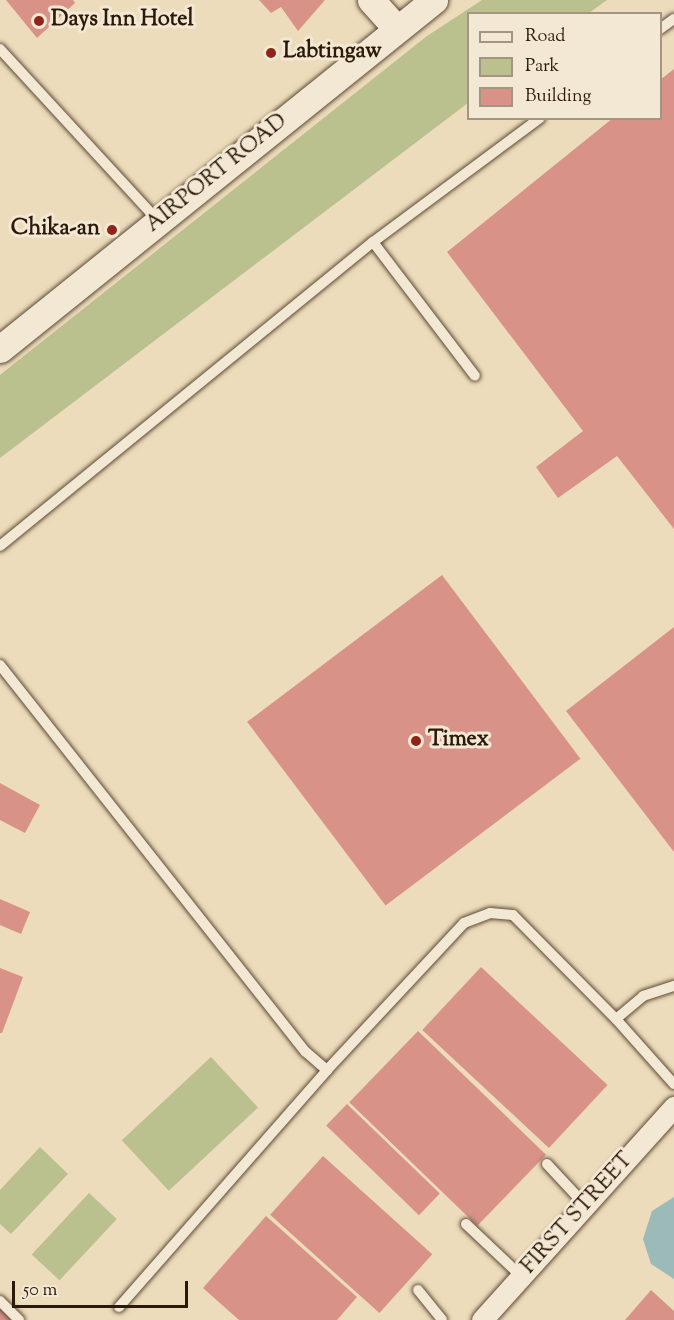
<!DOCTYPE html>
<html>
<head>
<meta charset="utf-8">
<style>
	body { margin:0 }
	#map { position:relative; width:674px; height:1320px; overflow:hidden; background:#eddcbb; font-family:"Sorts Mill Goudy",serif }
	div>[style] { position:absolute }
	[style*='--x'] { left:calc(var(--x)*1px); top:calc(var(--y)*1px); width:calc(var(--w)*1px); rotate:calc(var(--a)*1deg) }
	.green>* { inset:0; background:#bac08e; transform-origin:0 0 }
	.water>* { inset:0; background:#9bbab8 }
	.building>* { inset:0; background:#d89287; transform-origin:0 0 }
	.roads { filter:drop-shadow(0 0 2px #5d4a36) drop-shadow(0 0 2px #5d4a36) }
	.service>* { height:10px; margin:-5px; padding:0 5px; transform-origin:5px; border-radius:5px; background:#f3e8d3 }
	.minor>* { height:21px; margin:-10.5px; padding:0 10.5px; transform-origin:10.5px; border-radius:10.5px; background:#f3e8d3 }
	.tertiary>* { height:27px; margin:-13.5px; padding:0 13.5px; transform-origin:13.5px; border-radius:13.5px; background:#f3e8d3 }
	.dots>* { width:16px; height:16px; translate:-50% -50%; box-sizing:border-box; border:3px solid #f3e8d3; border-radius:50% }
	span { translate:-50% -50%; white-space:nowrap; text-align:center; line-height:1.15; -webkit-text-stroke:6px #f3e8d3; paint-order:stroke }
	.poi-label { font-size:22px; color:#2d1909; font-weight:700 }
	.left { translate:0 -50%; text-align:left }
	.right { translate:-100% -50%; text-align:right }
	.street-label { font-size:22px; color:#2d1909 }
	.legend { position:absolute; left:467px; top:12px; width:195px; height:108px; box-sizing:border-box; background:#f3e8d3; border:2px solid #a49582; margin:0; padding:8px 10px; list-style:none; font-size:18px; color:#2d1909 }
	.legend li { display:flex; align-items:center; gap:12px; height:30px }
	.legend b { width:30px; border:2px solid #a49582 }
	.scale { position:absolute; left:12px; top:1281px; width:176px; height:27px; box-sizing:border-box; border:3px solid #2d1909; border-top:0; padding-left:8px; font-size:18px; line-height:21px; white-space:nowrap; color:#2d1909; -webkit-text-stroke:4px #f3e8d3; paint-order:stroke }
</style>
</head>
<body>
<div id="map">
	<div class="green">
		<div style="clip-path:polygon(482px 0,607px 0,589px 13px,468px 14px,468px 103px,0 458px,0 375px,427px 36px)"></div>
		<div style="left:211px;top:1057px;width:69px;height:122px;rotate:47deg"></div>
		<div style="clip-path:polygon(40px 1147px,68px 1174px,11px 1234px,0 1224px,0 1190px)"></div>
		<div style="left:89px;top:1193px;width:38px;height:84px;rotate:43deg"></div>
	</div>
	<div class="water">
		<div style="clip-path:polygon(674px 1197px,674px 1279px,651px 1264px,643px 1239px,652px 1211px)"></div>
	</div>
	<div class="building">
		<div style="clip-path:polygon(6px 0,73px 0,75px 3px,37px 38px)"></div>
		<div style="clip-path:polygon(259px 0,325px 0,298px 31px,281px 7px,271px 13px)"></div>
		<div style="clip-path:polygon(674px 69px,674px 529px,617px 456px,558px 498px,536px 467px,583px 431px,447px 252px,613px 118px,660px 118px,660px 80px)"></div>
		<div style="left:442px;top:575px;width:230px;height:244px;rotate:53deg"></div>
		<div style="clip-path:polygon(674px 627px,674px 852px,566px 711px)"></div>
		<div style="clip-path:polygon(0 783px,40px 805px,25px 833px,0 820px)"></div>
		<div style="clip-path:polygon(0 899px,30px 912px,21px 934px,0 925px)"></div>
		<div style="left:481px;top:967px;width:173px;height:86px;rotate:43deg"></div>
		<div style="clip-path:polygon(0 968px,23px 977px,2px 1033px,0 1033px)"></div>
		<div style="left:418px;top:1031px;width:178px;height:99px;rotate:44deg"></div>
		<div style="left:347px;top:1104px;width:129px;height:30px;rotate:44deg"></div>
		<div style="left:323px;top:1156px;width:147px;height:79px;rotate:42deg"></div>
		<div style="clip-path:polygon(266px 1216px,357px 1297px,337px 1320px,239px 1320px,203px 1288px)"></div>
		<div style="clip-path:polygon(651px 1290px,674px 1311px,674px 1320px,625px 1320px)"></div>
		<div style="clip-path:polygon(0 1308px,12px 1320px,0 1320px)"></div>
	</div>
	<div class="roads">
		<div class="service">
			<div style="--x:660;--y:29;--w:17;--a:-36"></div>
			<div style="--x:0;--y:49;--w:234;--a:47.4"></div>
			<div style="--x:373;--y:242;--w:168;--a:52.7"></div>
			<div style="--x:0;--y:546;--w:481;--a:-39.2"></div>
			<div style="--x:373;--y:242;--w:208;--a:-36.6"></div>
			<div style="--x:0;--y:665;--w:493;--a:51.7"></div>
			<div style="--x:306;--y:1052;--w:28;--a:41"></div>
			<div style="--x:327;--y:1070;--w:201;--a:-47"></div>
			<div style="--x:464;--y:923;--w:28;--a:-21"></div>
			<div style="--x:490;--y:913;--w:23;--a:5"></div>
			<div style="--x:513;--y:915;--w:146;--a:45.3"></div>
			<div style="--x:616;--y:1019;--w:87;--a:48.3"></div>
			<div style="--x:616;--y:1019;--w:35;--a:-40"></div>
			<div style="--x:643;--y:996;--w:33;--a:-18"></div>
			<div style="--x:547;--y:1164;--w:57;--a:47.1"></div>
			<div style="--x:466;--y:1224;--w:77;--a:43.4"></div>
			<div style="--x:418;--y:1290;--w:38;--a:51"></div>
			<div style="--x:0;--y:1301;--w:27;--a:45"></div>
			<div style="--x:119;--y:1307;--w:315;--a:-48.7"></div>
		</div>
		<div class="minor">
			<div style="--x:482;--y:1320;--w:287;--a:-48"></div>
		</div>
		<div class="tertiary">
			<div style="--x:371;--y:0;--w:39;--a:48"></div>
			<div style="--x:0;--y:349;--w:557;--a:-38.8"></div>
		</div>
	</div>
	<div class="dots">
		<div style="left:39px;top:21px;background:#8f2418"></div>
		<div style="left:271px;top:53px;background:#8f2418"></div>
		<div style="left:112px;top:230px;background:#8f2418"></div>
		<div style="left:416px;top:741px;background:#8f2418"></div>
	</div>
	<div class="poi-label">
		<span class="left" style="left:51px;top:21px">Days Inn Hotel</span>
		<span class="left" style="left:283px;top:53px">Labtingaw</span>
		<span class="right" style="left:100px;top:230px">Chika-an</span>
		<span class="left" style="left:428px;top:741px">Timex</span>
	</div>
	<div class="street-label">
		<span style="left:217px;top:174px;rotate:-39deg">AIRPORT ROAD</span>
		<span style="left:578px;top:1214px;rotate:-48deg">FIRST STREET</span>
	</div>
	<ul class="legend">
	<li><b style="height:8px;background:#f3e8d3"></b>Road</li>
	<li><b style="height:16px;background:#bac08e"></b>Park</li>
	<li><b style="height:16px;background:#d89287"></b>Building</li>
	</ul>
	<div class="scale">50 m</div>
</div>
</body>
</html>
